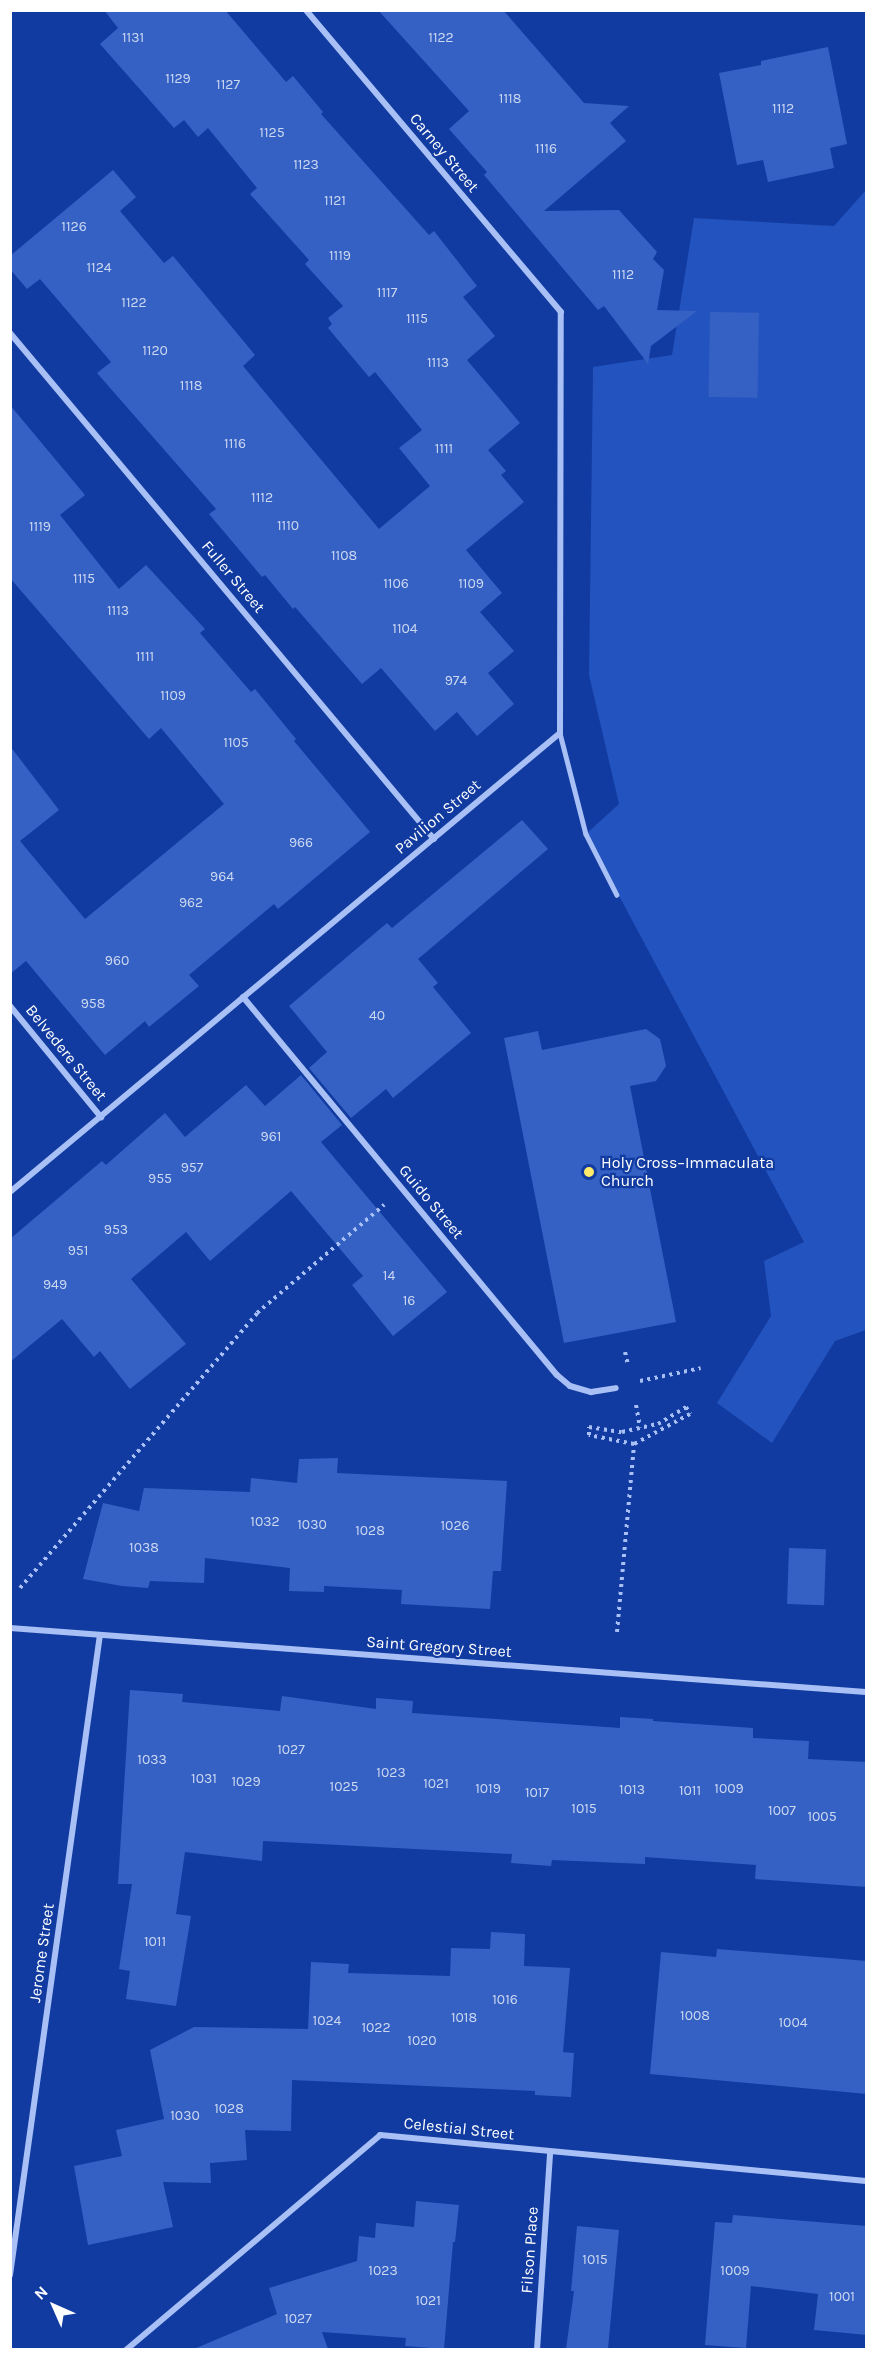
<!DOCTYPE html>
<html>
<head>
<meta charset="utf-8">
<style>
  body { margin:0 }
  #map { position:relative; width:877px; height:2360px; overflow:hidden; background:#113ba0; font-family:Karla,sans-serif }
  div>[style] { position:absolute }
  .green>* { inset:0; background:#2353be }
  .building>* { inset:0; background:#3561c5; transform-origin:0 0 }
  .path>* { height:4px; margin-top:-2px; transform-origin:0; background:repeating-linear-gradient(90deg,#a8c0f5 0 3px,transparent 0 7.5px) }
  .service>* { height:4.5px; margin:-2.25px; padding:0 2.25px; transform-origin:2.25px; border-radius:2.25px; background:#a8c0f5 }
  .minor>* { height:6px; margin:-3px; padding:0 3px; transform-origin:3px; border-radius:3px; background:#a8c0f5 }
  .dots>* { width:16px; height:16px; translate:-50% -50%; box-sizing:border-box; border:3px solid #113ba0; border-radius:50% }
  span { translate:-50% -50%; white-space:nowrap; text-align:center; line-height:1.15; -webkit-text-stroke:4.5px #113ba0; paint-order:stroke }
  .number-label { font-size:14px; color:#ccd8f0 }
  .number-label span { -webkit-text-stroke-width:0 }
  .street-label { font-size:16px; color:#fff }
  .poi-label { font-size:16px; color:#fff }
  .left { translate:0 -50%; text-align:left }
  .frame { position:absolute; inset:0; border:12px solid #fff; pointer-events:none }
  .north { position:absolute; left:24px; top:2276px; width:60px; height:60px; -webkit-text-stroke:4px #113ba0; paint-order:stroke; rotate:315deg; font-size:16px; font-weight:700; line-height:24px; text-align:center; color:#fff }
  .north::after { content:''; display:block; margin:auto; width:21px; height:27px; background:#fff; clip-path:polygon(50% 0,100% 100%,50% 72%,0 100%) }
</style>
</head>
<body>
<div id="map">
  <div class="green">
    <i style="clip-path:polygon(866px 190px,866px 1330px,835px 1341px,772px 1443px,717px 1403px,771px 1316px,764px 1261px,804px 1242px,586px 834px,619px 804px,589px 675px,593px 367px,672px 355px,694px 218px,834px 226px)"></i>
  </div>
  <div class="building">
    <i style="clip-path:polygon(104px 10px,225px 10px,286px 82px,293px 76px,323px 112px,321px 114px,429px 235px,434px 231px,477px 286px,463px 297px,495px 336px,467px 360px,520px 423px,488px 450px,506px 471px,501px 475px,524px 502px,466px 550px,502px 593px,480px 612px,514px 651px,488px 673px,514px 704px,477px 736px,457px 712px,435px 731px,381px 668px,362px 684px,295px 607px,293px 609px,265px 575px,262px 577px,209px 514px,216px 509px,97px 373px,111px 362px,40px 279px,27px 289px,10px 269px,10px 256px,113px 170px,136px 197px,120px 211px,164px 263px,173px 256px,255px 355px,243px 366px,379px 529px,430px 486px,399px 448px,422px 430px,375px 372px,369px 377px,328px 328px,332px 324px,328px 318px,343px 306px,305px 264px,309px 260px,250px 194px,257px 188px,208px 128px,198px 137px,184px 120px,174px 128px,100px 44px,118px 28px)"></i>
    <i style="clip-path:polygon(378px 10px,503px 10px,584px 103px,629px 106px,610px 123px,626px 141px,544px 211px,619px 210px,657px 252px,653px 259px,664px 270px,657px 310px,697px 311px,651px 346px,648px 364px,604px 306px,598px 310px,484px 175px,487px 172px,449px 129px,469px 111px)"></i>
    <i style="clip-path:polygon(828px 47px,847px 144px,830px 148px,834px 168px,768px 182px,763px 160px,737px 165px,719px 73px,761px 65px,761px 61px)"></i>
    <i style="left:710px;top:312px;width:49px;height:85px;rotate:1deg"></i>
    <i style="clip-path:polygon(10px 405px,85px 495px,60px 515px,119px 589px,146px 565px,205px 629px,200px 633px,251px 692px,255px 689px,296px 739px,294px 741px,370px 832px,278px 909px,274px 904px,189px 975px,199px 986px,149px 1027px,145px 1021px,105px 1055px,26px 961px,10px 974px,10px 746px,59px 810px,20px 841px,85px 919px,224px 804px,161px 728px,149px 739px,10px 578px)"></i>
    <i style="clip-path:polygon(522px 820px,548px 849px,418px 959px,438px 983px,433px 987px,471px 1033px,393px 1098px,386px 1089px,351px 1118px,309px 1068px,327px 1052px,289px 1006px,387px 923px,392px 928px)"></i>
    <i style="clip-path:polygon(646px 1029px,660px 1039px,666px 1066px,656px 1081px,630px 1086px,676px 1322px,564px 1343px,504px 1038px,538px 1031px,542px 1050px)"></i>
    <i style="clip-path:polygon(301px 1075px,342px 1125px,321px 1142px,447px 1292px,393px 1336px,352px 1285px,363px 1276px,291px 1191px,210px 1261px,186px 1232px,131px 1279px,186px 1344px,130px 1389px,100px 1351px,94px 1357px,62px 1319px,10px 1362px,10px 1239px,102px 1161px,106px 1165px,165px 1113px,185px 1137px,246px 1085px,265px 1106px)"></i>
    <i style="clip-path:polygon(338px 1458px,337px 1473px,507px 1481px,501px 1571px,493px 1571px,490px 1609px,401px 1604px,402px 1590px,324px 1586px,324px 1592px,289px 1591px,290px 1568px,205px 1558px,204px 1583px,150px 1581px,148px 1588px,122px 1586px,83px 1579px,103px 1503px,139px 1511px,144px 1488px,250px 1492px,251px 1478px,297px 1483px,299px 1459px)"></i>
    <i style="left:789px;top:1548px;width:37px;height:56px;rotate:2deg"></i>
    <i style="clip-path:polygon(130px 1690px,183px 1694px,182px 1702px,280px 1711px,282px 1696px,376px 1709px,376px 1698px,413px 1701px,412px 1713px,620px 1728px,620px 1717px,653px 1719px,653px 1721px,753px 1728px,753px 1738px,809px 1741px,808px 1759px,867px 1762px,867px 1887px,755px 1879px,756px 1865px,645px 1857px,645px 1864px,552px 1860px,551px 1866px,511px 1863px,512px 1854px,263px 1841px,262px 1861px,185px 1852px,176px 1914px,191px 1916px,176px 2006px,126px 1999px,130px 1971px,119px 1969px,132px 1884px,118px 1884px)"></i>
    <i style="clip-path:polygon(491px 1932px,525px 1934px,524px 1966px,570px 1968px,563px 2052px,574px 2053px,571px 2097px,535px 2095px,535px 2091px,292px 2080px,291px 2131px,245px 2130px,247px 2160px,210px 2163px,211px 2183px,163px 2182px,173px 2227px,88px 2245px,74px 2166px,122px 2156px,116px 2130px,164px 2119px,150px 2050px,194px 2027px,308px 2029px,311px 1962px,349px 1964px,348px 1973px,450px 1976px,451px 1948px,490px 1949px)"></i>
    <i style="clip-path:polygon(717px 1949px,867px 1961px,867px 2094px,650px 2074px,661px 1952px,716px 1957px)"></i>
    <i style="clip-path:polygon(416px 2201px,459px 2205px,455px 2242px,453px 2242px,444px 2349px,405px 2346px,406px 2338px,322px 2332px,328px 2349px,194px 2349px,277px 2314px,269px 2288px,357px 2261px,359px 2236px,375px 2238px,376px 2223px,414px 2227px)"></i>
    <i style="clip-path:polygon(733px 2215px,867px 2226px,867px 2335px,814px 2330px,818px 2294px,751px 2286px,746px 2348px,705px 2345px,715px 2222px,732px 2223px)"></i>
    <i style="clip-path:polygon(577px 2226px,619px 2230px,608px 2349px,566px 2349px,574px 2291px,571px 2291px)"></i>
  </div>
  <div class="path">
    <i style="left:625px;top:1352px;width:13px;rotate:77deg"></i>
    <i style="left:640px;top:1381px;width:62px;rotate:-12deg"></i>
    <i style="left:636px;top:1405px;width:23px;rotate:80deg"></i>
    <i style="left:686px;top:1407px;width:8px;rotate:60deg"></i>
    <i style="left:690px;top:1414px;width:64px;rotate:151.8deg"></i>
    <i style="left:634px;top:1444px;width:46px;rotate:-168.7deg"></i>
    <i style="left:589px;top:1435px;width:8px;rotate:-90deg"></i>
    <i style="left:589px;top:1427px;width:33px;rotate:9deg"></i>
    <i style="left:622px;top:1432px;width:37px;rotate:-13deg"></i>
    <i style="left:658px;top:1424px;width:33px;rotate:-31deg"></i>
    <i style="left:20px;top:1588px;width:363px;rotate:-49.2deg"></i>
    <i style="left:257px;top:1313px;width:167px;rotate:-40.4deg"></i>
    <i style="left:617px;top:1632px;width:189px;rotate:-84.8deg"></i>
  </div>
  <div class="service">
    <i style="left:560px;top:733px;width:104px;rotate:75.6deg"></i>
    <i style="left:586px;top:834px;width:68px;rotate:63.1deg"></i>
  </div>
  <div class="minor">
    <i style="left:10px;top:333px;width:660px;rotate:50.04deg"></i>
    <i style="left:243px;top:997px;width:491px;rotate:50.3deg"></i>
    <i style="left:557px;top:1375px;width:17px;rotate:40deg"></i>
    <i style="left:570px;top:1386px;width:22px;rotate:16deg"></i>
    <i style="left:591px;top:1392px;width:25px;rotate:-9deg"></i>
    <i style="left:10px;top:1006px;width:144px;rotate:50.7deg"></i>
    <i style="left:10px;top:1192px;width:716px;rotate:-39.85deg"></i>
    <i style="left:560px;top:733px;width:421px;rotate:-89.9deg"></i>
    <i style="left:561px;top:312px;width:395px;rotate:-130.2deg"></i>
    <i style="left:10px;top:1628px;width:858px;rotate:4.28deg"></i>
    <i style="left:10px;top:2275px;width:646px;rotate:-82deg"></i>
    <i style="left:126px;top:2350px;width:333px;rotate:-40.2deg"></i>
    <i style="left:380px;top:2135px;width:488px;rotate:5.4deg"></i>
    <i style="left:537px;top:2350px;width:198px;rotate:-86.2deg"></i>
  </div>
  <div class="dots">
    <i style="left:589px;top:1172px;background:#ffea6c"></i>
  </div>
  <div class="number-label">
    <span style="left:133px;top:38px">1131</span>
    <span style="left:441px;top:38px">1122</span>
    <span style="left:178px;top:79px">1129</span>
    <span style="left:228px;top:85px">1127</span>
    <span style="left:510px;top:99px">1118</span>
    <span style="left:783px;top:109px">1112</span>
    <span style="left:272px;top:133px">1125</span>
    <span style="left:546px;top:149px">1116</span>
    <span style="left:306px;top:165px">1123</span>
    <span style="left:335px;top:201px">1121</span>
    <span style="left:74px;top:227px">1126</span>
    <span style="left:340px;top:256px">1119</span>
    <span style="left:99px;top:268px">1124</span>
    <span style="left:623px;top:275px">1112</span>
    <span style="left:387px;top:293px">1117</span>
    <span style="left:134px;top:303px">1122</span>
    <span style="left:417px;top:319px">1115</span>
    <span style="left:155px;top:351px">1120</span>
    <span style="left:438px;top:363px">1113</span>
    <span style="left:191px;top:386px">1118</span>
    <span style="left:235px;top:444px">1116</span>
    <span style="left:444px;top:449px">1111</span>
    <span style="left:262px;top:498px">1112</span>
    <span style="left:288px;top:526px">1110</span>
    <span style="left:40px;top:527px">1119</span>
    <span style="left:344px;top:556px">1108</span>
    <span style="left:84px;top:579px">1115</span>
    <span style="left:396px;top:584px">1106</span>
    <span style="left:471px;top:584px">1109</span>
    <span style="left:118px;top:611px">1113</span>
    <span style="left:405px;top:629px">1104</span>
    <span style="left:145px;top:657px">1111</span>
    <span style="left:456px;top:681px">974</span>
    <span style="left:173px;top:696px">1109</span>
    <span style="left:236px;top:743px">1105</span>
    <span style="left:301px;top:843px">966</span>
    <span style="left:222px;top:877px">964</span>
    <span style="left:191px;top:903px">962</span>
    <span style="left:117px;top:961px">960</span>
    <span style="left:93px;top:1004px">958</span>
    <span style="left:377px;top:1016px">40</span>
    <span style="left:271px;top:1137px">961</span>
    <span style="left:192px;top:1168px">957</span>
    <span style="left:160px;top:1179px">955</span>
    <span style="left:116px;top:1230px">953</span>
    <span style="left:78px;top:1251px">951</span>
    <span style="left:389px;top:1276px">14</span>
    <span style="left:55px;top:1285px">949</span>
    <span style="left:409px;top:1301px">16</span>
    <span style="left:265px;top:1522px">1032</span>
    <span style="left:312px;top:1525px">1030</span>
    <span style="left:455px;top:1526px">1026</span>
    <span style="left:370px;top:1531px">1028</span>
    <span style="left:144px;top:1548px">1038</span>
    <span style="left:291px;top:1750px">1027</span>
    <span style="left:152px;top:1760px">1033</span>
    <span style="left:391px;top:1773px">1023</span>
    <span style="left:204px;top:1779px">1031</span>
    <span style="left:246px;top:1782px">1029</span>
    <span style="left:436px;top:1784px">1021</span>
    <span style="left:344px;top:1787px">1025</span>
    <span style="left:488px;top:1789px">1019</span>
    <span style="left:729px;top:1789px">1009</span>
    <span style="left:632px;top:1790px">1013</span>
    <span style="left:690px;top:1791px">1011</span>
    <span style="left:537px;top:1793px">1017</span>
    <span style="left:584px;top:1809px">1015</span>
    <span style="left:782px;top:1811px">1007</span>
    <span style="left:822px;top:1817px">1005</span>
    <span style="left:155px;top:1942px">1011</span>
    <span style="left:505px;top:2000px">1016</span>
    <span style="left:695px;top:2016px">1008</span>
    <span style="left:464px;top:2018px">1018</span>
    <span style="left:327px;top:2021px">1024</span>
    <span style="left:793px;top:2023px">1004</span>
    <span style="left:376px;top:2028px">1022</span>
    <span style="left:422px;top:2041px">1020</span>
    <span style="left:229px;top:2109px">1028</span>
    <span style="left:185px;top:2116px">1030</span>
    <span style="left:595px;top:2260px">1015</span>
    <span style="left:383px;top:2271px">1023</span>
    <span style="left:735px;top:2271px">1009</span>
    <span style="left:842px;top:2297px">1001</span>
    <span style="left:428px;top:2301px">1021</span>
    <span style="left:298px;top:2319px">1027</span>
  </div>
  <div class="street-label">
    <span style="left:444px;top:153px;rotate:50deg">Carney Street</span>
    <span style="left:233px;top:577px;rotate:50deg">Fuller Street</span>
    <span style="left:438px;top:817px;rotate:-40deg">Pavilion Street</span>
    <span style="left:66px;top:1053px;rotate:51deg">Belvedere Street</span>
    <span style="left:431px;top:1202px;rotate:50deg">Guido Street</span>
    <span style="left:439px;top:1647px;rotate:4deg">Saint Gregory Street</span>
    <span style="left:42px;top:1953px;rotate:-82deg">Jerome Street</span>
    <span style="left:459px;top:2129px;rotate:6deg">Celestial Street</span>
    <span style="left:530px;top:2250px;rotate:-86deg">Filson Place</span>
  </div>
  <div class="poi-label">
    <span class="left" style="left:601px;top:1172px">Holy Cross–Immaculata<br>Church</span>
  </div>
  <div class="frame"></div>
  <div class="north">N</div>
</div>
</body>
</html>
